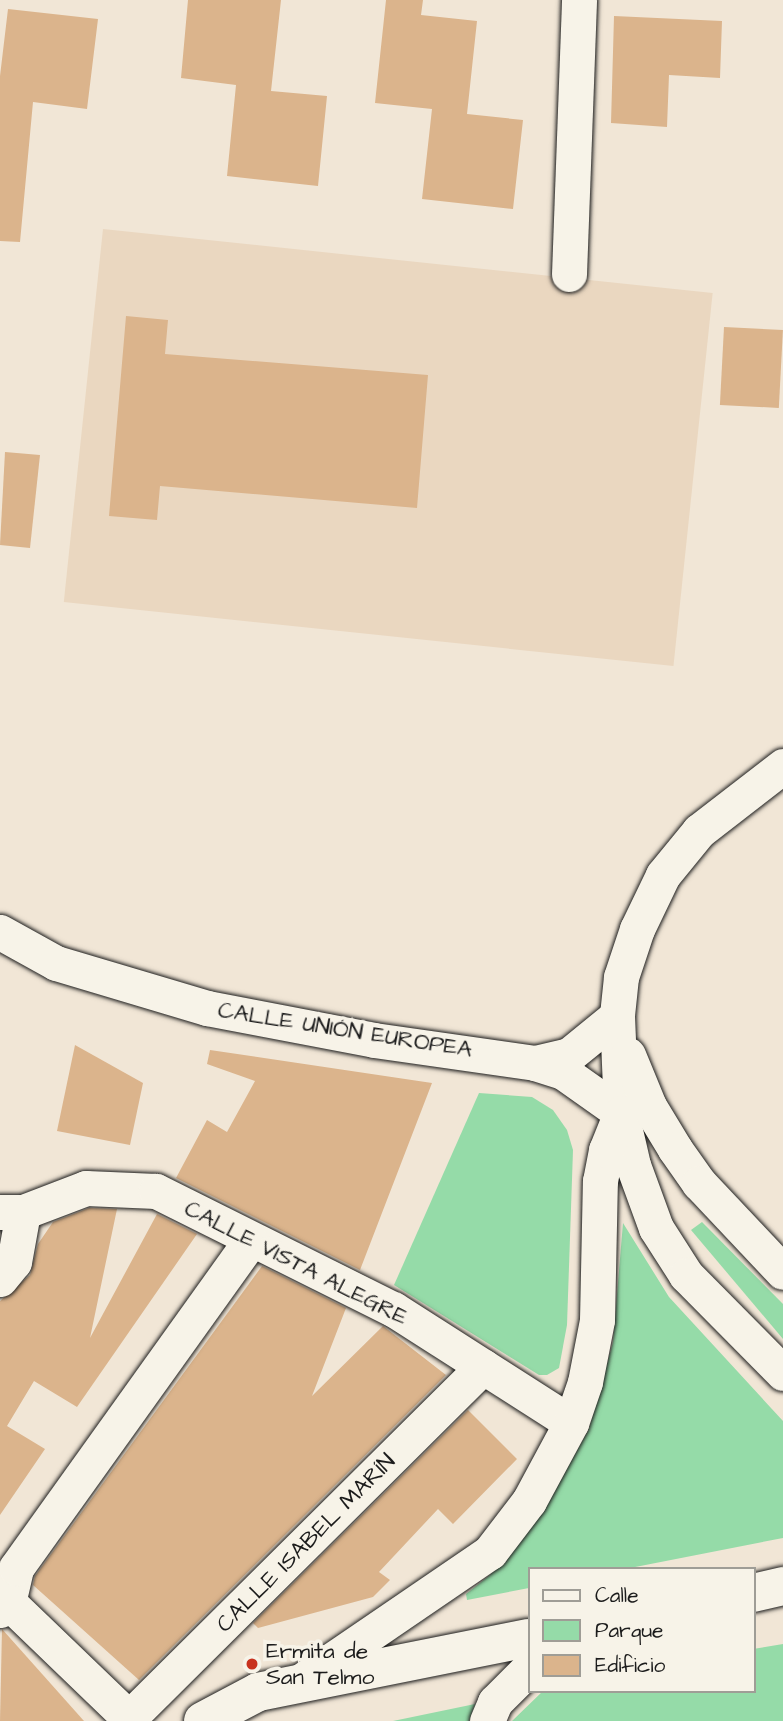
<!DOCTYPE html>
<html>
<head>
<meta charset="utf-8">
<style>
  body { margin:0 }
  #map { position:relative; width:783px; height:1721px; overflow:hidden; background:#f1e6d6; font-family:"Architects Daughter",sans-serif }
  div>[style] { position:absolute }
  .built>* { inset:0; background:#ead7c0; transform-origin:0 0 }
  .green>* { inset:0; background:#95dba8 }
  .building>* { inset:0; background:#dbb48c; transform-origin:0 0 }
  .roads { filter:drop-shadow(0 0 2px #1c1c1c) drop-shadow(0 0 2px #1c1c1c) }
  .minor>* { height:35px; margin:-17.5px; padding:0 17.5px; transform-origin:17.5px; border-radius:17.5px; background:#f7f3e8 }
  .major>* { height:38px; margin:-19px; padding:0 19px; transform-origin:19px; border-radius:19px; background:#f7f3e8 }
  .dots>* { width:19px; height:19px; translate:-50% -50%; box-sizing:border-box; border:4px solid #f7f3e8; border-radius:50% }
  span { translate:-50% -50%; white-space:nowrap; text-align:center; line-height:1.15; -webkit-text-stroke:7px #f7f3e8; paint-order:stroke }
  .street-label { font-size:23px; color:#1c1c1c }
  .poi-label { font-size:23px; color:#1c1c1c }
  .left { translate:0 -50%; text-align:left }
  .legend { position:absolute; left:528px; top:1567px; width:228px; height:126px; box-sizing:border-box; background:#f7f3e8; border:2px solid #9f9d96; margin:0; padding:9px 12px; list-style:none; font-size:21px; color:#1c1c1c }
  .legend li { display:flex; align-items:center; gap:14px; height:35px }
  .legend b { width:35px; border:2px solid #9f9d96 }
</style>
</head>
<body>
<div id="map">
  <div class="built">
    <i style="left:103px;top:229px;width:613px;height:375px;rotate:6deg"></i>
  </div>
  <div class="green">
    <i style="clip-path:polygon(479px 1093px,532px 1097px,553px 1110px,567px 1130px,573px 1150px,567px 1325px,559px 1368px,547px 1375px,539px 1375px,394px 1285px)"></i>
    <i style="clip-path:polygon(702px 1222px,783px 1304px,783px 1339px,691px 1230px)"></i>
    <i style="clip-path:polygon(623px 1223px,669px 1297px,783px 1421px,783px 1538px,625px 1569px,529px 1569px,529px 1588px,467px 1600px,466px 1594px,490px 1575px,541px 1515px,589px 1429px,613px 1342px)"></i>
    <i style="clip-path:polygon(783px 1644px,783px 1721px,512px 1721px,543px 1691px,753px 1691px,753px 1649px)"></i>
    <i style="clip-path:polygon(475px 1704px,469px 1721px,393px 1721px)"></i>
  </div>
  <div class="building">
    <i style="clip-path:polygon(188px 0,281px 0,271px 91px,327px 96px,318px 186px,227px 176px,236px 85px,181px 78px)"></i>
    <i style="clip-path:polygon(386px 0,423px 0,421px 15px,477px 21px,467px 114px,523px 120px,513px 209px,422px 199px,432px 109px,375px 103px)"></i>
    <i style="clip-path:polygon(8px 9px,98px 19px,87px 109px,33px 102px,20px 242px,0 241px,0 76px)"></i>
    <i style="clip-path:polygon(614px 16px,722px 21px,720px 78px,669px 75px,667px 127px,611px 123px)"></i>
    <i style="clip-path:polygon(126px 316px,168px 320px,165px 354px,428px 375px,417px 508px,160px 486px,157px 520px,109px 516px)"></i>
    <i style="left:724px;top:327px;width:59px;height:78px;rotate:3deg"></i>
    <i style="clip-path:polygon(5px 452px,40px 455px,30px 548px,0 545px)"></i>
    <i style="clip-path:polygon(75px 1045px,143px 1083px,130px 1145px,57px 1131px)"></i>
    <i style="clip-path:polygon(210px 1050px,432px 1083px,360px 1270px,176px 1178px,207px 1120px,227px 1132px,255px 1081px,207px 1064px)"></i>
    <i style="clip-path:polygon(89px 1208px,117px 1209px,90px 1338px,157px 1214px,197px 1234px,77px 1407px,34px 1381px,7px 1426px,45px 1449px,0 1515px,0 1301px,30px 1275px,38px 1244px,53px 1222px)"></i>
    <i style="clip-path:polygon(262px 1266px,346px 1308px,312px 1396px,383px 1326px,446px 1375px,139px 1680px,33px 1585px,35px 1576px)"></i>
    <i style="clip-path:polygon(468px 1410px,517px 1459px,453px 1524px,438px 1509px,379px 1572px,390px 1580px,373px 1597px,258px 1628px,253px 1623px)"></i>
    <i style="clip-path:polygon(2px 1629px,84px 1721px,0 1721px)"></i>
  </div>
  <div class="roads">
    <div class="minor">
      <i style="left:569px;top:274px;width:274px;rotate:-87.9deg"></i>
      <i style="left:783px;top:766px;width:106px;rotate:142.3deg"></i>
      <i style="left:699px;top:831px;width:57px;rotate:129.3deg"></i>
      <i style="left:663px;top:875px;width:60px;rotate:115.7deg"></i>
      <i style="left:637px;top:929px;width:51px;rotate:108.4deg"></i>
      <i style="left:621px;top:977px;width:39px;rotate:96deg"></i>
      <i style="left:617px;top:1016px;width:97px;rotate:87.6deg"></i>
      <i style="left:621px;top:1113px;width:53px;rotate:77deg"></i>
      <i style="left:633px;top:1165px;width:67px;rotate:69.9deg"></i>
      <i style="left:656px;top:1228px;width:56px;rotate:57.4deg"></i>
      <i style="left:686px;top:1275px;width:138px;rotate:45.3deg"></i>
      <i style="left:0;top:932px;width:64px;rotate:29deg"></i>
      <i style="left:56px;top:963px;width:158px;rotate:16.6deg"></i>
      <i style="left:207px;top:1008px;width:170px;rotate:10.8deg"></i>
      <i style="left:374px;top:1040px;width:163px;rotate:8.1deg"></i>
      <i style="left:535px;top:1063px;width:29px;rotate:18deg"></i>
      <i style="left:563px;top:1072px;width:71px;rotate:35.3deg"></i>
      <i style="left:628px;top:1055px;width:55px;rotate:67.6deg"></i>
      <i style="left:649px;top:1106px;width:50px;rotate:58.8deg"></i>
      <i style="left:675px;top:1149px;width:42px;rotate:54.8deg"></i>
      <i style="left:699px;top:1183px;width:122px;rotate:46.7deg"></i>
      <i style="left:535px;top:1063px;width:35px;rotate:-13deg"></i>
      <i style="left:569px;top:1055px;width:62px;rotate:-39.1deg"></i>
      <i style="left:0;top:1212px;width:23px"></i>
      <i style="left:23px;top:1212px;width:67px;rotate:-20.9deg"></i>
      <i style="left:86px;top:1188px;width:70px;rotate:2.5deg"></i>
      <i style="left:156px;top:1191px;width:265px;rotate:26.5deg"></i>
      <i style="left:393px;top:1309px;width:211px;rotate:32.6deg"></i>
      <i style="left:0;top:1279px;width:22px;rotate:-51deg"></i>
      <i style="left:14px;top:1262px;width:51px;rotate:-79.8deg"></i>
      <i style="left:0;top:1594px;width:183px;rotate:43.9deg"></i>
      <i style="left:0;top:1610px;width:14px;rotate:-51deg"></i>
      <i style="left:9px;top:1599px;width:32px;rotate:-77deg"></i>
      <i style="left:16px;top:1568px;width:403px;rotate:-54.4deg"></i>
      <i style="left:298px;top:1683px;width:232px;rotate:-34.3deg"></i>
      <i style="left:490px;top:1552px;width:64px;rotate:-52.6deg"></i>
      <i style="left:529px;top:1501px;width:89px;rotate:-61.7deg"></i>
      <i style="left:571px;top:1423px;width:43px;rotate:-71.1deg"></i>
      <i style="left:585px;top:1382px;width:63px;rotate:-79deg"></i>
      <i style="left:597px;top:1320px;width:139px;rotate:-88.8deg"></i>
      <i style="left:600px;top:1181px;width:32px;rotate:-79deg"></i>
      <i style="left:606px;top:1150px;width:40px;rotate:-68deg"></i>
      <i style="left:129px;top:1718px;width:499px;rotate:-44.8deg"></i>
      <i style="left:487px;top:1721px;width:21px;rotate:-67deg"></i>
      <i style="left:495px;top:1702px;width:48px;rotate:-45deg"></i>
    </div>
    <div class="major">
      <i style="left:753px;top:1593px;width:31px;rotate:-13deg"></i>
      <i style="left:203px;top:1721px;width:62px;rotate:-27.8deg"></i>
      <i style="left:258px;top:1692px;width:276px;rotate:-11.3deg"></i>
    </div>
  </div>
  <div class="dots">
    <i style="left:252px;top:1664px;background:#c8321e"></i>
  </div>
  <div class="street-label">
    <span style="left:345px;top:1030px;rotate:9deg">CALLE UNIÓN EUROPEA</span>
    <span style="left:296px;top:1263px;rotate:27deg">CALLE VISTA ALEGRE</span>
    <span style="left:306px;top:1543px;rotate:-45deg">CALLE ISABEL MARÍN</span>
  </div>
  <div class="poi-label">
    <span class="left" style="left:266px;top:1664px">Ermita de<br>San Telmo</span>
  </div>
  <ul class="legend">
  <li><b style="height:9px;background:#f7f3e8"></b>Calle</li>
  <li><b style="height:19px;background:#95dba8"></b>Parque</li>
  <li><b style="height:19px;background:#dbb48c"></b>Edificio</li>
  </ul>
</div>
</body>
</html>
